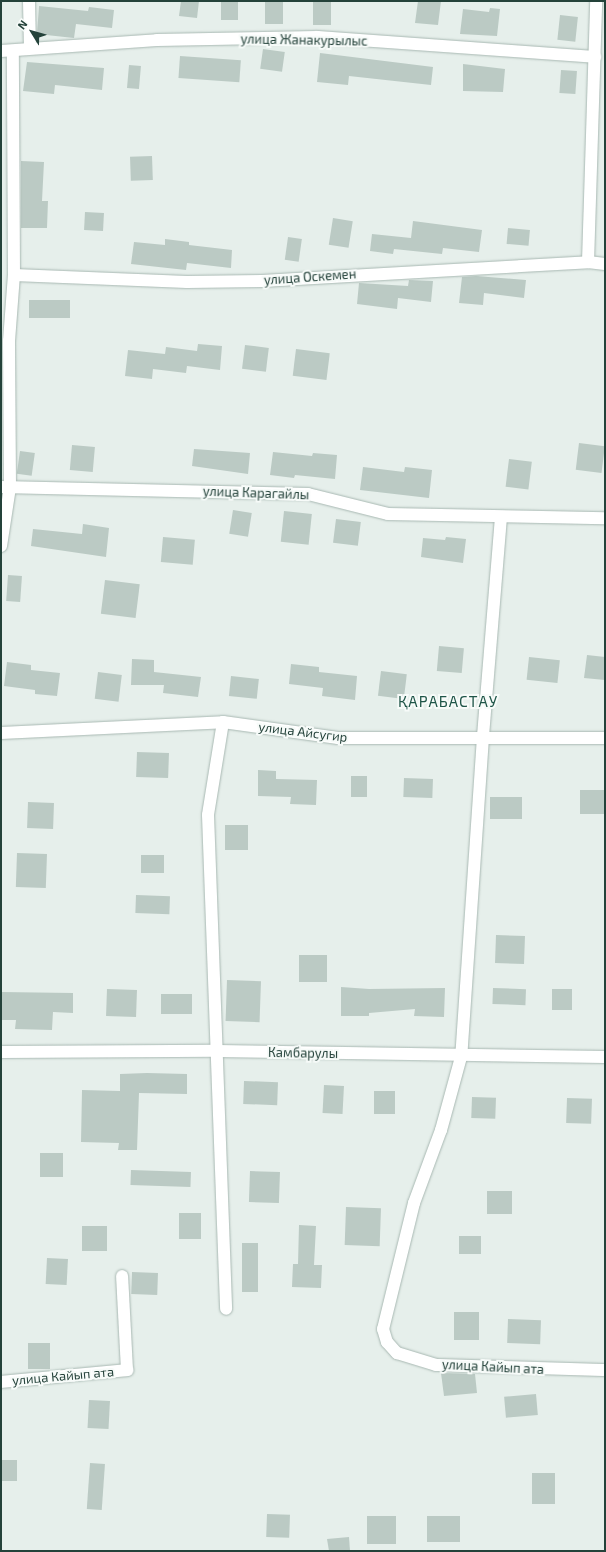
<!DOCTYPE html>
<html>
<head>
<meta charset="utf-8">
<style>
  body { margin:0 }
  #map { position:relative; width:606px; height:1552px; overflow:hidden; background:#e6efeb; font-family:"Exo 2",sans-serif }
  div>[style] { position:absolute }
  .building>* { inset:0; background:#bbcac4; transform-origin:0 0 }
  .roads { filter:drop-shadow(0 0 1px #a8b8b2) drop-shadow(0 0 1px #a8b8b2) }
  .minor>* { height:12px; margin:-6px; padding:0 6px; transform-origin:6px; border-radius:6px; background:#fff }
  .tertiary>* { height:12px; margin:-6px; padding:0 6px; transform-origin:6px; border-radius:6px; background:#fff }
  span { translate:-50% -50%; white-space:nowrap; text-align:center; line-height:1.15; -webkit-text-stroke:4px #f7fbf9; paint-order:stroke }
  .street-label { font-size:13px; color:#24423a }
  .quarter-label { font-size:15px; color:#1f5548; letter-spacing:1px }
  .frame { position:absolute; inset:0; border:2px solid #24423a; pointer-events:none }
  .north { position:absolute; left:12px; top:12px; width:40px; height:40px; -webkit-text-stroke:3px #f7fbf9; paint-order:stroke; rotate:307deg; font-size:11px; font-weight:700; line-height:16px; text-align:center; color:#24423a }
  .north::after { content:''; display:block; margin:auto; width:14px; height:18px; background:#24423a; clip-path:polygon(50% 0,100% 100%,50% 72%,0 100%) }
</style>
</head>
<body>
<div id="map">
  <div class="building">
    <i style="clip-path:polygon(181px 1px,199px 1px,197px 18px,179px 16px)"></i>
    <i style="left:221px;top:1px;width:17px;height:19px"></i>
    <i style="left:265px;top:1px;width:18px;height:23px"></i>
    <i style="left:313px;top:1px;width:18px;height:24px"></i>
    <i style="clip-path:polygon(418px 1px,441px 1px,438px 25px,415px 23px)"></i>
    <i style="clip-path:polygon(39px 6px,88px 11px,89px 7px,114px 10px,112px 28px,76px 24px,74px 38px,37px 34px)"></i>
    <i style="clip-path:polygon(490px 8px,500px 9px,497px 36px,460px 34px,463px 9px,489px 12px)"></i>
    <i style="left:560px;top:15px;width:18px;height:25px;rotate:6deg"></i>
    <i style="left:263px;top:49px;width:22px;height:20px;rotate:8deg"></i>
    <i style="clip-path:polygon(320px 53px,433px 67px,431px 85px,349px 76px,348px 85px,317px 82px)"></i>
    <i style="left:180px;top:56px;width:61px;height:22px;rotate:4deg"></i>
    <i style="clip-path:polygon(27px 62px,104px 68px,102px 90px,55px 85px,54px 94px,23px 91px)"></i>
    <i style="clip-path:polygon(463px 64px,505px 69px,503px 92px,463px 91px)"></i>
    <i style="left:129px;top:65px;width:12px;height:23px;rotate:5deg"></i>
    <i style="left:561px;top:70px;width:16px;height:23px;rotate:4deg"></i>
    <i style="left:152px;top:156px;width:24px;height:22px;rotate:88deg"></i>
    <i style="clip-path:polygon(21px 161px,44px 162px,42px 201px,48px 201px,47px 228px,21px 228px)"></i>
    <i style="left:85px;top:212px;width:19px;height:18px;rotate:3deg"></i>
    <i style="left:333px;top:218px;width:20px;height:27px;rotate:9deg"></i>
    <i style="clip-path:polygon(413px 221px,482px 230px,479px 252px,443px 248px,442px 254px,394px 249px,393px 254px,370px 251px,372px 234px,411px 238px)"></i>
    <i style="left:508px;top:228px;width:22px;height:16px;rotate:5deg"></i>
    <i style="left:288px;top:237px;width:14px;height:23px;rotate:8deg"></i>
    <i style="clip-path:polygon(165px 239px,189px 242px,189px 245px,232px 250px,231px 268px,187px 263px,186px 270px,131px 264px,134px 242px,165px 245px)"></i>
    <i style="clip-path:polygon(476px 276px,526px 280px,524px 298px,484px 293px,483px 305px,459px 303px,462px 277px)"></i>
    <i style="clip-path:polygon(409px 280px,433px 281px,431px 302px,398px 298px,397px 309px,357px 304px,359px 283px,408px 286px)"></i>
    <i style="left:70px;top:300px;width:18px;height:41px;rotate:90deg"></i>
    <i style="clip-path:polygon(198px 344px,222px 346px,220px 370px,187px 366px,186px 373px,153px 369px,152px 379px,125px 376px,128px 350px,165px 354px,166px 347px,197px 351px)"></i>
    <i style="left:245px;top:345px;width:24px;height:24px;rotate:7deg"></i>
    <i style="left:296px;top:349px;width:34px;height:27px;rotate:7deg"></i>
    <i style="left:579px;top:443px;width:26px;height:27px;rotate:7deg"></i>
    <i style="left:72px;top:445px;width:23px;height:25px;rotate:5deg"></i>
    <i style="clip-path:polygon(194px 449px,250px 453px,248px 474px,192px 466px)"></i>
    <i style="left:20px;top:451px;width:15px;height:23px;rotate:8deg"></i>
    <i style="clip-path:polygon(273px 452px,312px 456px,313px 453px,337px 455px,335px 479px,295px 475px,294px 478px,270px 475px)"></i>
    <i style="left:509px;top:459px;width:23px;height:28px;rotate:7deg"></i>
    <i style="clip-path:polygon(363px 467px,404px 472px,405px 467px,432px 470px,429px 498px,360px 490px)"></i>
    <i style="left:233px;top:510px;width:19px;height:24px;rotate:9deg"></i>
    <i style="left:284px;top:511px;width:28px;height:31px;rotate:6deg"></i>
    <i style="left:336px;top:519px;width:25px;height:24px;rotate:7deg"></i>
    <i style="clip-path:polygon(83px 524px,109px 528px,106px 557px,31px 546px,33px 529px,82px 534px)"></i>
    <i style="left:163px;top:537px;width:32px;height:25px;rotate:5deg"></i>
    <i style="clip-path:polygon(446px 537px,466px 539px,463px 563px,421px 557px,423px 538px,445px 540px)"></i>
    <i style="left:8px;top:575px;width:14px;height:26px;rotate:4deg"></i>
    <i style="left:105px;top:580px;width:35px;height:34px;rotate:7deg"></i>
    <i style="left:439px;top:646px;width:25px;height:25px;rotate:5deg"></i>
    <i style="clip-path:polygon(587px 655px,605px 657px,605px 680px,584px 678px)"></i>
    <i style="left:529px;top:657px;width:31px;height:23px;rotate:6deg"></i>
    <i style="clip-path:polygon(132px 659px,154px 660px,154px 672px,201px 677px,198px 697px,163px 693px,164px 685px,131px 685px)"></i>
    <i style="clip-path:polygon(7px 662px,31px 665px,31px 670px,60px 673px,57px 696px,35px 694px,35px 690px,4px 686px)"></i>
    <i style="clip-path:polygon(291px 664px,319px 667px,319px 672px,357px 676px,355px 700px,322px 696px,323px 688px,289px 684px)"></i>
    <i style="left:381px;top:671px;width:26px;height:25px;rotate:7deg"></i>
    <i style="left:98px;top:672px;width:24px;height:27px;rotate:7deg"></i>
    <i style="left:231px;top:676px;width:28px;height:20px;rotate:6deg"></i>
    <i style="left:137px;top:752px;width:32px;height:25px;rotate:2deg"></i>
    <i style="clip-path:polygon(258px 770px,276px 771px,276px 779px,317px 780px,316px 805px,290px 804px,291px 797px,258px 796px)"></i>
    <i style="left:351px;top:776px;width:16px;height:21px"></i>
    <i style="left:404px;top:778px;width:29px;height:19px;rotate:2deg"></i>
    <i style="left:580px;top:790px;width:25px;height:24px"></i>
    <i style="left:490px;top:797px;width:32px;height:22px"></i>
    <i style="left:28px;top:802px;width:26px;height:26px;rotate:2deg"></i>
    <i style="left:225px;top:825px;width:23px;height:25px"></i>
    <i style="left:17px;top:853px;width:30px;height:34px;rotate:2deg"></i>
    <i style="left:141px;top:855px;width:23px;height:18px"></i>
    <i style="left:136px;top:895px;width:34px;height:18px;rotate:2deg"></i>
    <i style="left:496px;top:935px;width:29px;height:28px;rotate:2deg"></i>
    <i style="left:299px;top:955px;width:28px;height:27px"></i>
    <i style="left:227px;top:980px;width:34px;height:41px;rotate:2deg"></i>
    <i style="clip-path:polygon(341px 987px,369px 989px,445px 988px,444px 1017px,414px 1016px,415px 1009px,369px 1013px,369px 1016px,341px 1016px)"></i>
    <i style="left:493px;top:988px;width:33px;height:16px;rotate:2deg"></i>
    <i style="left:107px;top:989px;width:30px;height:27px;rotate:2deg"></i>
    <i style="left:552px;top:989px;width:20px;height:21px"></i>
    <i style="clip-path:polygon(1px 992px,73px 993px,73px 1013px,53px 1012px,52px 1030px,15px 1029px,16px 1020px,1px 1020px)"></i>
    <i style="left:161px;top:994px;width:31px;height:20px"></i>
    <i style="clip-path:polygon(147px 1073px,187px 1074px,187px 1094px,139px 1093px,137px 1150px,118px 1150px,119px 1143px,81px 1142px,82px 1090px,120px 1091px,120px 1074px)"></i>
    <i style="left:244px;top:1081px;width:34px;height:23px;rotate:2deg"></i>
    <i style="left:324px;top:1085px;width:20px;height:28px;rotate:3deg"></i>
    <i style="left:374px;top:1091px;width:21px;height:23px"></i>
    <i style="left:472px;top:1097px;width:24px;height:21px;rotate:2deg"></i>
    <i style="left:567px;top:1098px;width:25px;height:25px;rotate:2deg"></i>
    <i style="left:40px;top:1153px;width:23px;height:24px"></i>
    <i style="left:131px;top:1170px;width:60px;height:15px;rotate:2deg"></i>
    <i style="left:250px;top:1171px;width:30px;height:31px;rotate:2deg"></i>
    <i style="left:487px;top:1191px;width:25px;height:23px"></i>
    <i style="left:346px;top:1207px;width:35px;height:38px;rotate:2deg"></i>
    <i style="left:179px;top:1213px;width:22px;height:26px"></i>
    <i style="clip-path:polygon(299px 1225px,316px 1226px,314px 1265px,322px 1265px,321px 1288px,292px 1287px,293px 1264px,298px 1264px)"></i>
    <i style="left:82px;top:1226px;width:25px;height:25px"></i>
    <i style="left:459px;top:1236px;width:22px;height:18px"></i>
    <i style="left:242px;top:1243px;width:16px;height:49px"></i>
    <i style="left:47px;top:1258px;width:21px;height:26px;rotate:3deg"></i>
    <i style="left:132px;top:1272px;width:26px;height:22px;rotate:2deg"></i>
    <i style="left:454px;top:1312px;width:25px;height:28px"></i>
    <i style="left:508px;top:1319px;width:33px;height:24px;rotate:2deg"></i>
    <i style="left:28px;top:1343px;width:22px;height:26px"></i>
    <i style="clip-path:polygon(441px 1373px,475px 1374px,477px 1393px,444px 1396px)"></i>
    <i style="left:536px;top:1394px;width:21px;height:32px;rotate:85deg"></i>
    <i style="left:89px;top:1400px;width:21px;height:28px;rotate:3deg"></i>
    <i style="left:1px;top:1460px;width:16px;height:21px"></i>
    <i style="left:90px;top:1463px;width:15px;height:46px;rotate:4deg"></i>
    <i style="left:555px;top:1473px;width:31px;height:23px;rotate:90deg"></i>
    <i style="left:267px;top:1514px;width:23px;height:23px;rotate:2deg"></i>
    <i style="left:367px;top:1516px;width:29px;height:28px"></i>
    <i style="left:427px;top:1516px;width:33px;height:26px"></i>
    <i style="clip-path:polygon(349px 1537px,350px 1551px,329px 1551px,327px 1539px)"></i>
  </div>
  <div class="roads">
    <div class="minor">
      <i style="left:29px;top:1px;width:47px;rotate:88.8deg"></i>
      <i style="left:1px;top:51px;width:156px;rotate:-4deg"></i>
      <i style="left:157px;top:40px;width:160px;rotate:-1.1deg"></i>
      <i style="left:317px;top:37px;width:279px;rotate:4.1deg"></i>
      <i style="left:588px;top:262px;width:261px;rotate:-88.2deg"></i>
      <i style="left:14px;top:275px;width:173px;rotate:2.3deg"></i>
      <i style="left:187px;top:282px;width:75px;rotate:-0.8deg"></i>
      <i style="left:262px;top:281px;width:327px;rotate:-3.3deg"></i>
      <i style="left:588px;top:262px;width:17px;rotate:7deg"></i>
      <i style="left:1px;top:487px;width:307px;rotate:1.3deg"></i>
      <i style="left:308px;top:494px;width:82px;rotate:14deg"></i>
      <i style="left:388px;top:514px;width:217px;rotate:1.1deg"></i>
      <i style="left:501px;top:517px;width:221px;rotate:94.7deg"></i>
      <i style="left:483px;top:737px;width:321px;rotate:93.9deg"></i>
      <i style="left:461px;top:1057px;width:76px;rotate:105.3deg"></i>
      <i style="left:441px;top:1130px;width:78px;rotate:110.3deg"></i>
      <i style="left:414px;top:1203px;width:130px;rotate:103.8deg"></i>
      <i style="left:383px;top:1329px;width:14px;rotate:73deg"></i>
      <i style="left:387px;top:1342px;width:15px;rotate:48deg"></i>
      <i style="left:397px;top:1353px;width:41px;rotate:17.1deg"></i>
      <i style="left:436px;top:1365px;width:169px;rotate:1.7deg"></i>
      <i style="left:1px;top:546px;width:60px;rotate:-81.3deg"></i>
      <i style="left:10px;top:487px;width:146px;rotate:-90.4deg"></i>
      <i style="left:9px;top:341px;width:66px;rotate:-85.7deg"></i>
      <i style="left:14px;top:275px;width:224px;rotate:-90.3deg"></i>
      <i style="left:223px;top:722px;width:94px;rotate:99.2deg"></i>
      <i style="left:208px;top:815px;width:494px;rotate:87.9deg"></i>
      <i style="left:1px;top:733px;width:222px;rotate:-2.8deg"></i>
      <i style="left:223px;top:722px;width:116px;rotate:7.9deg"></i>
      <i style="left:338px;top:738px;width:267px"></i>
      <i style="left:1px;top:1382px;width:127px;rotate:-5.4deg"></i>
      <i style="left:127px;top:1370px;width:94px;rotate:-93deg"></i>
    </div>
    <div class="tertiary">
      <i style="left:1px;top:1052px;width:216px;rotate:-0.3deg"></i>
      <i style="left:217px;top:1051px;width:388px;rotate:0.9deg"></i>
    </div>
  </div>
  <div class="street-label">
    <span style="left:304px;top:40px;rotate:1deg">улица Жанакурылыс</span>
    <span style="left:310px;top:277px;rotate:-4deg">улица Оскемен</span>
    <span style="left:256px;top:493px;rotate:2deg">улица Карагайлы</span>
    <span style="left:303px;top:732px;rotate:7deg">улица Айсугир</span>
    <span style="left:303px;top:1053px;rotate:1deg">Камбарулы</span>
    <span style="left:493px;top:1367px;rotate:3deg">улица Кайып ата</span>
    <span style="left:63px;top:1376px;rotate:-5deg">улица Кайып ата</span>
  </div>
  <div class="quarter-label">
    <span style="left:448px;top:702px">ҚАРАБАСТАУ</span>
  </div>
  <div class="frame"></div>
  <div class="north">N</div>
</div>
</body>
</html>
